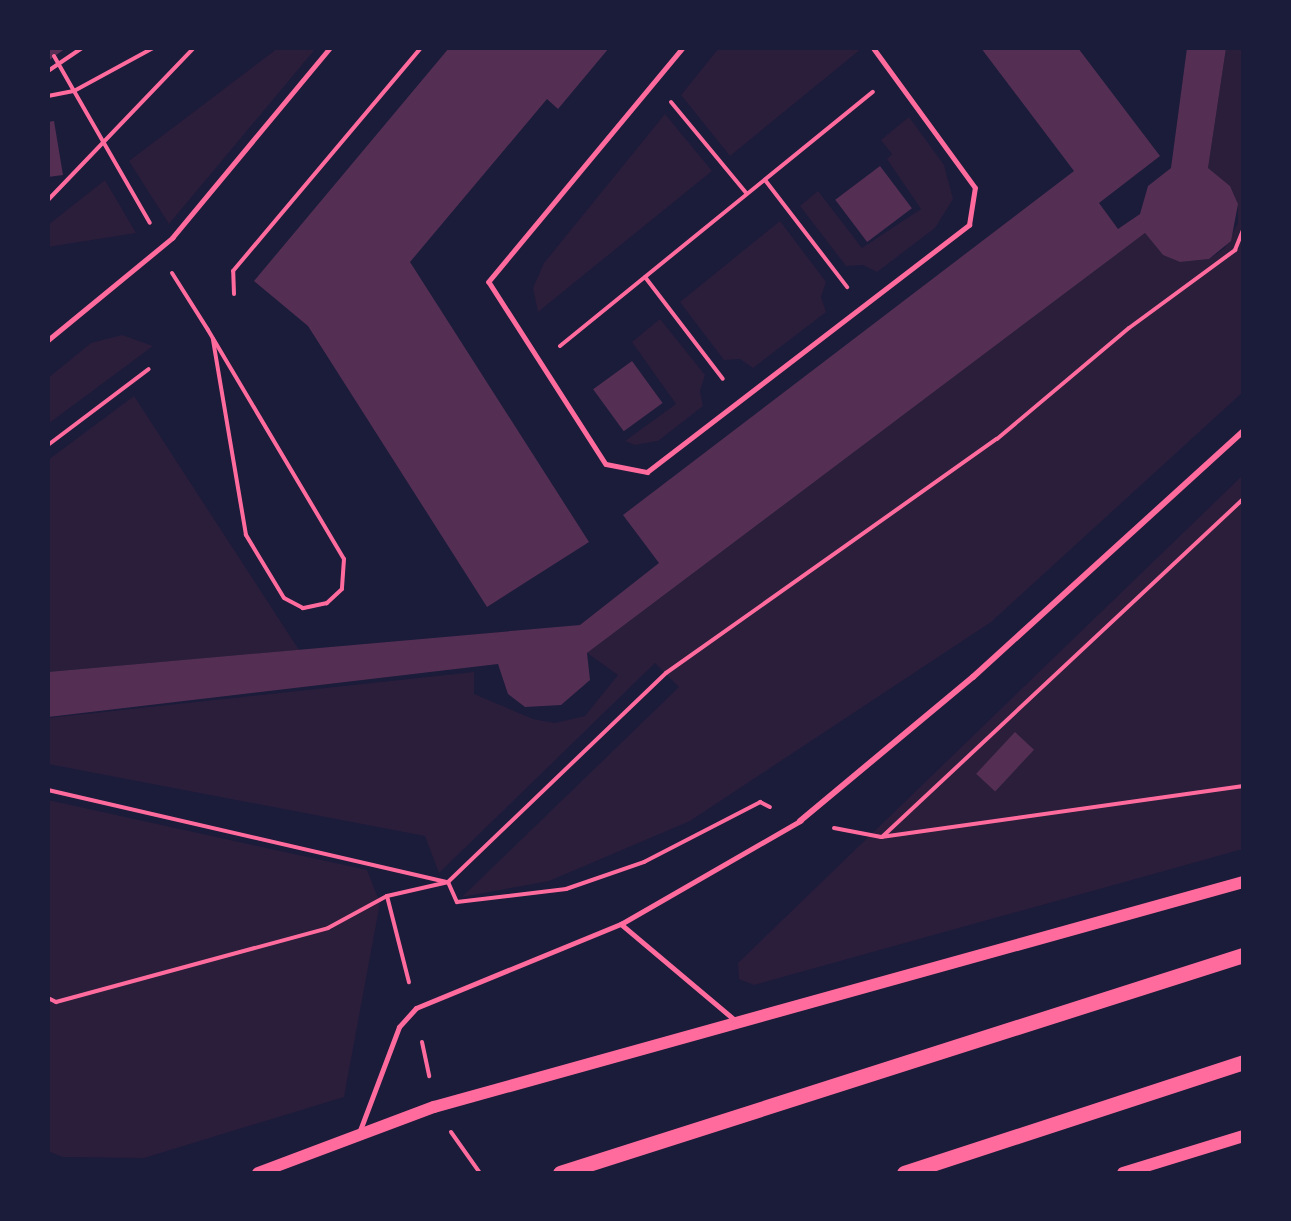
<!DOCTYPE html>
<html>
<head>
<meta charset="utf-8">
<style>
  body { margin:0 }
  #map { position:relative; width:1291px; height:1221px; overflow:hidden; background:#1b1b3a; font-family:"PT Sans",sans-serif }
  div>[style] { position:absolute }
  .green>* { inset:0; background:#2a1e3b }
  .building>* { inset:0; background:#542f53; transform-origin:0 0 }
  .path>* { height:4px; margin:-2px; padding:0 2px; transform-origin:2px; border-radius:2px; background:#ff6b9d }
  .service>* { height:4.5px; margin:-2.25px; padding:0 2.25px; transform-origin:2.25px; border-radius:2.25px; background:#ff6b9d }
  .minor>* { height:6px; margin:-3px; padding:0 3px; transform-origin:3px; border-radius:3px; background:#ff6b9d }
  .secondary>* { height:12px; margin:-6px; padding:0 6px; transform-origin:6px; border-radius:6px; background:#ff6b9d }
  .primary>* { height:15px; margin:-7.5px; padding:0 7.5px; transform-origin:7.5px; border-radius:7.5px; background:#ff6b9d }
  span { translate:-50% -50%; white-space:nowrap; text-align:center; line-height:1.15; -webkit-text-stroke:4.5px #1b1b3a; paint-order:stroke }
  .frame { position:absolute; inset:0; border:50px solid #1b1b3a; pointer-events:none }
</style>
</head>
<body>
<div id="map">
  <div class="green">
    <i style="clip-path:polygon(278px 48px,316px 48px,169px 224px,129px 161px)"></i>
    <i style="clip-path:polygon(719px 48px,861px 48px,861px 49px,730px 156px,681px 95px)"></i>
    <i style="clip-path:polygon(1226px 48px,1243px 48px,1243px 392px,991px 622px,690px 821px,549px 881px,462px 897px,679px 687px,655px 663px,439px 873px,425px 836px,48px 764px,48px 718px,474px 672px,474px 694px,533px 719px,555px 723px,585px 716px,618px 675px,587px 653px,1145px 233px,1163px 255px,1180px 262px,1209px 259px,1225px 248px,1238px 223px,1238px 204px,1230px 186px,1208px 168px)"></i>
    <i style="clip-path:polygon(665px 114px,712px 171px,538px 312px,533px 288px,544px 263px)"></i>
    <i style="clip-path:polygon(909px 117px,944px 165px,953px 199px,935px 228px,877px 272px,863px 265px,846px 266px,800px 206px,818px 191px,862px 248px,921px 209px,887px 159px,892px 154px,881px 140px)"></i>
    <i style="clip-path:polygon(105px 180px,136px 233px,48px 247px,48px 225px)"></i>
    <i style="clip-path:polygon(780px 221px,826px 282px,821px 297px,826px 312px,753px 368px,740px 359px,724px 360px,680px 302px)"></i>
    <i style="clip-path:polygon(660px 319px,705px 375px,700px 391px,703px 406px,658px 441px,635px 445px,625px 441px,676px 404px,632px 342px)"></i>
    <i style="clip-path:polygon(122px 335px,153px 346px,48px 424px,48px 378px,91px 343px)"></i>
    <i style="clip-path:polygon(134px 396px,299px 650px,48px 672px,48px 460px)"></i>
    <i style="clip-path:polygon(1243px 475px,1243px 849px,754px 985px,739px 979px,738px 963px)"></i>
    <i style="clip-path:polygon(48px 800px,367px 870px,380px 903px,344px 1097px,144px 1158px,63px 1157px,48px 1151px)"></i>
  </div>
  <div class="building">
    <i style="clip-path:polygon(48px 48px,66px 48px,48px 61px)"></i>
    <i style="clip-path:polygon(449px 48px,609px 48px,558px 109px,547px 99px,410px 262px,589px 542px,487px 607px,308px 326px,254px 281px)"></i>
    <i style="clip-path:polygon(981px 48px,1078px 48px,1160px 156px,1099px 203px,1118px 229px,1140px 214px,1148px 186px,1171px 168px,1187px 48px,1226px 48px,1208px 168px,1230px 186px,1238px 204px,1231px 241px,1209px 259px,1180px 262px,1163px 255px,1145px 233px,587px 653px,590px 680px,561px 705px,525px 707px,508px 694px,498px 664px,48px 717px,48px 672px,580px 625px,659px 563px,623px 515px,1074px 171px)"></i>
    <i style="clip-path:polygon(54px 121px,63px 175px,48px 177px,48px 122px)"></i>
    <i style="left:880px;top:166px;width:53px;height:56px;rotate:53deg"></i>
    <i style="left:632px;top:361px;width:52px;height:48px;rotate:54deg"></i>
    <i style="left:1015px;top:732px;width:26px;height:57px;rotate:43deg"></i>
  </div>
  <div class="path">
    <i style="left:54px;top:56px;width:40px;rotate:60.3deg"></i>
    <i style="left:74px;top:91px;width:90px;rotate:-28.6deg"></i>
    <i style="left:48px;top:71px;width:41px;rotate:-34.1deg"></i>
    <i style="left:48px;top:96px;width:26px;rotate:-11deg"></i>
    <i style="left:74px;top:91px;width:152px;rotate:60.1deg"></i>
    <i style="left:671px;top:102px;width:119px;rotate:50.4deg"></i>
    <i style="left:765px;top:180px;width:135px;rotate:52.5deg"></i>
    <i style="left:48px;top:200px;width:211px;rotate:-46.2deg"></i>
    <i style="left:172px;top:273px;width:67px;rotate:57.7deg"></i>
    <i style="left:208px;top:330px;width:266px;rotate:59.3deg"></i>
    <i style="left:344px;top:559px;width:30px;rotate:94deg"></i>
    <i style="left:342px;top:589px;width:21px;rotate:137deg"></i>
    <i style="left:327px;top:603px;width:25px;rotate:168deg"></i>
    <i style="left:303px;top:608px;width:21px;rotate:-152deg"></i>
    <i style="left:284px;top:598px;width:74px;rotate:-121.1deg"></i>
    <i style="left:246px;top:535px;width:199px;rotate:-99.6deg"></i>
    <i style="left:645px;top:277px;width:128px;rotate:52.6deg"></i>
    <i style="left:234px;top:294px;width:23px;rotate:-92deg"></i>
    <i style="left:233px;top:271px;width:292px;rotate:-49.9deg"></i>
    <i style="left:560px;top:346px;width:403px;rotate:-39.1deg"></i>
    <i style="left:48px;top:445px;width:126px;rotate:-37deg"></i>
    <i style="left:48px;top:790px;width:410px;rotate:13deg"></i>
    <i style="left:448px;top:882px;width:22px;rotate:66deg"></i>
    <i style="left:457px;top:902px;width:110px;rotate:-6.8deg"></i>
    <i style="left:566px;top:889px;width:83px;rotate:-19.1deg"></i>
    <i style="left:644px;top:862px;width:131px;rotate:-27.3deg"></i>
    <i style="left:760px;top:802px;width:11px;rotate:27deg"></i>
    <i style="left:834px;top:828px;width:48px;rotate:10.8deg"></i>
    <i style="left:881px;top:837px;width:366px;rotate:-8deg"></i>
    <i style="left:882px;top:837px;width:495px;rotate:-43.1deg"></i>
    <i style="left:387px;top:896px;width:89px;rotate:75.7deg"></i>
    <i style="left:48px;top:998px;width:9px;rotate:27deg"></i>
    <i style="left:56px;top:1002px;width:282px;rotate:-15.2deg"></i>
    <i style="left:328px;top:928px;width:67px;rotate:-28.5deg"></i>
    <i style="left:387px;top:896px;width:63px;rotate:-12.9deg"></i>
    <i style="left:448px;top:882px;width:302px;rotate:-43.8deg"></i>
    <i style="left:666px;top:673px;width:405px;rotate:-35.3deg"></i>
    <i style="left:997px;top:439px;width:172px;rotate:-40.1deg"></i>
    <i style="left:1129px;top:328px;width:132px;rotate:-36.3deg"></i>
    <i style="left:1235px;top:250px;width:22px;rotate:-68deg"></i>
    <i style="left:422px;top:1042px;width:35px;rotate:78deg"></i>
    <i style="left:451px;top:1132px;width:50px;rotate:54.7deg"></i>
  </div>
  <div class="service">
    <i style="left:683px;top:48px;width:304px;rotate:129.7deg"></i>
    <i style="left:489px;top:282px;width:216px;rotate:57.3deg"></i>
    <i style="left:606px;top:464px;width:42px;rotate:11deg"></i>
    <i style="left:647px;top:472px;width:406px;rotate:-37.5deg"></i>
    <i style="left:969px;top:225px;width:37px;rotate:-81deg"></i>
    <i style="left:975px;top:188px;width:173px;rotate:-126.1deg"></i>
    <i style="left:48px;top:340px;width:161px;rotate:-39.4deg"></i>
    <i style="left:172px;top:238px;width:247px;rotate:-50.3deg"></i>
    <i style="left:621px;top:924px;width:207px;rotate:-29.9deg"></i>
    <i style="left:359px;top:1133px;width:113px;rotate:-69.3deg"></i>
    <i style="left:399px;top:1027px;width:25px;rotate:-48deg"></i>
    <i style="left:416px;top:1008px;width:222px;rotate:-22.3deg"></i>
    <i style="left:621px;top:924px;width:149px;rotate:40.1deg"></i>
  </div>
  <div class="minor">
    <i style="left:800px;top:821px;width:225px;rotate:-39.8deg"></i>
    <i style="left:973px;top:677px;width:365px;rotate:-42.3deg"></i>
  </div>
  <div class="secondary">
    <i style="left:258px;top:1173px;width:188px;rotate:-20.6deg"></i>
    <i style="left:434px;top:1107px;width:840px;rotate:-15.54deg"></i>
    <i style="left:1123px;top:1173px;width:126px;rotate:-17.1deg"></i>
  </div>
  <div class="primary">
    <i style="left:560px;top:1173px;width:717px;rotate:-17.7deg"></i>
    <i style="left:904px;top:1173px;width:357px;rotate:-18.1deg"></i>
  </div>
  <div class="frame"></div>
</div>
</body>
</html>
